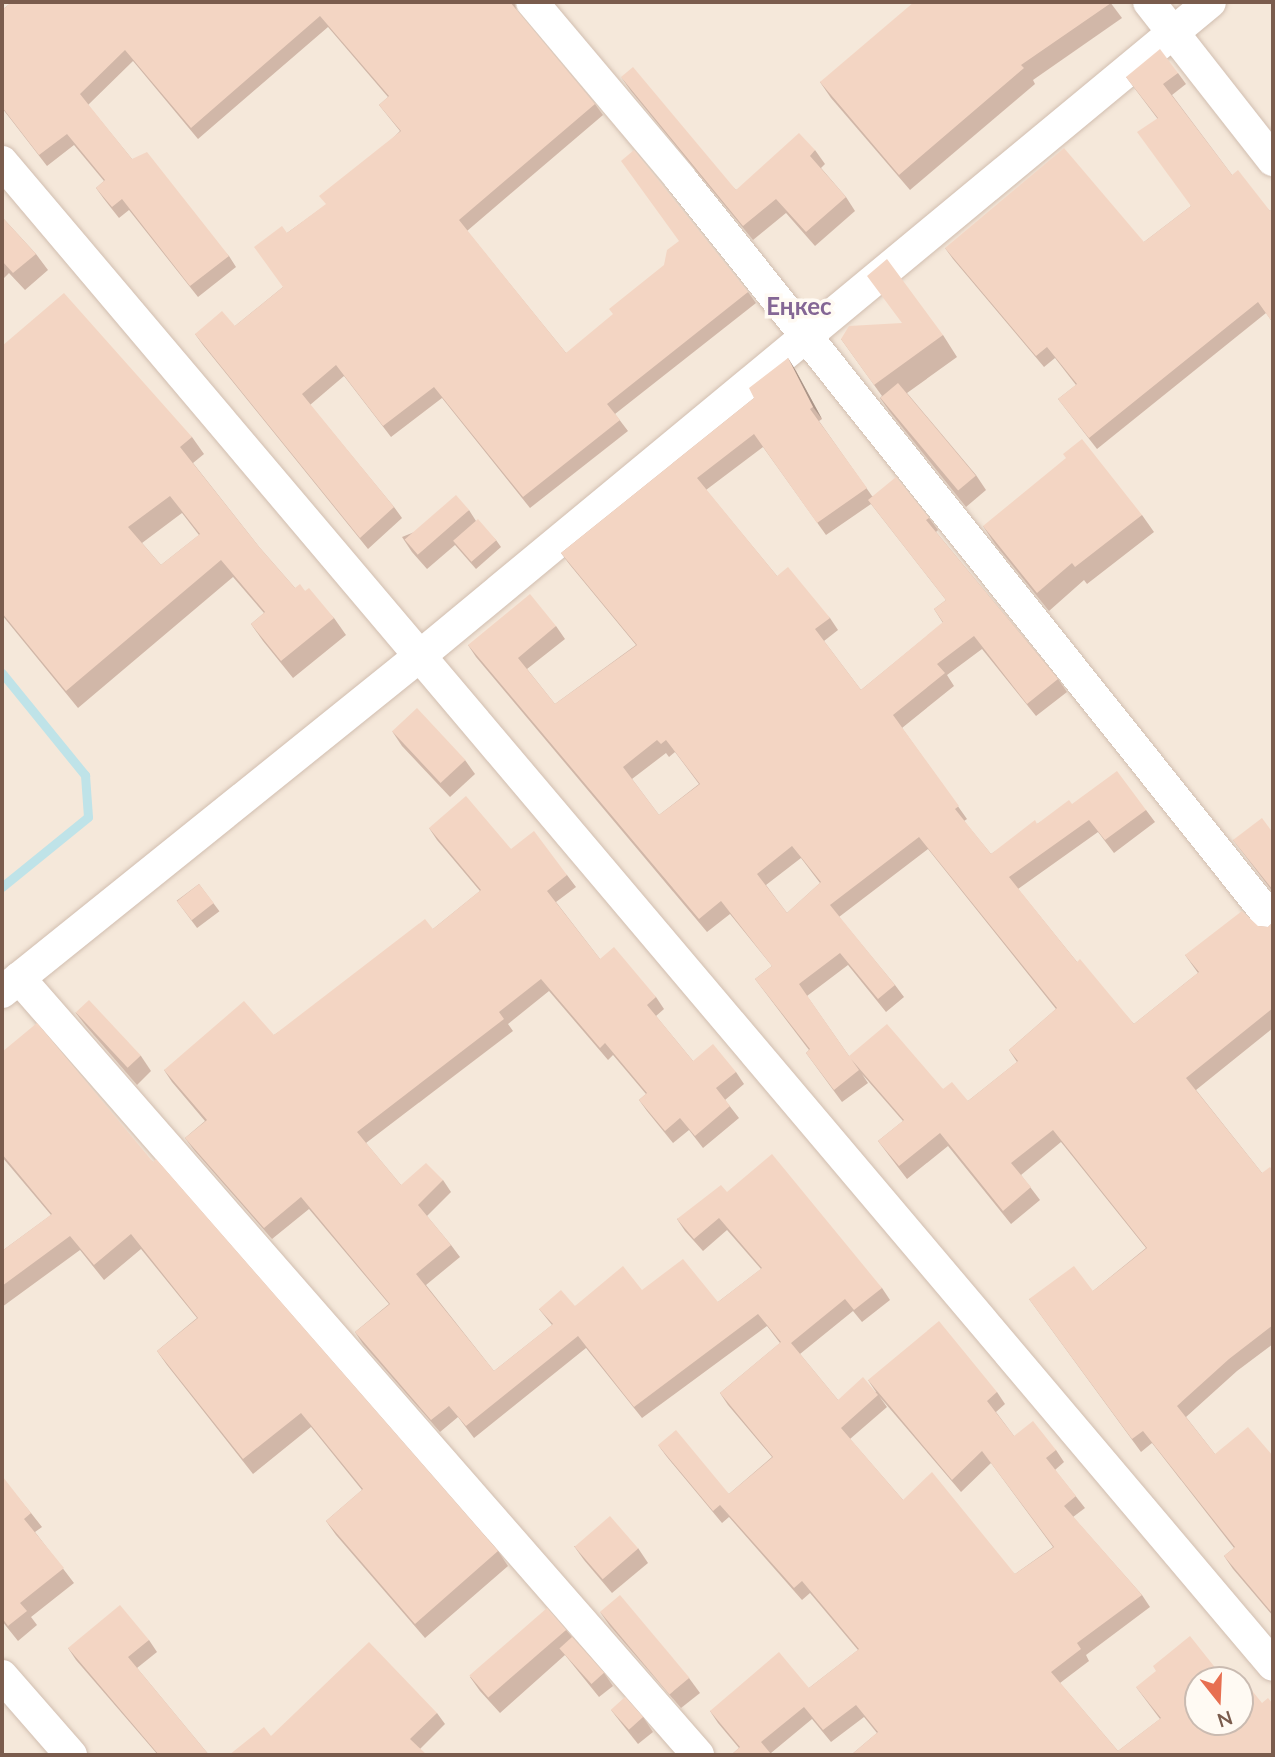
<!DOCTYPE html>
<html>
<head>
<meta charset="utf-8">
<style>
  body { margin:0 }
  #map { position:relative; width:1275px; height:1757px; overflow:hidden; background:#fdf6ec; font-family:Lato,sans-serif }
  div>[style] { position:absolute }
  .residential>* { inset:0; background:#f5e8da }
  .stream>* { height:9px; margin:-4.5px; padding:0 4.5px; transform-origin:4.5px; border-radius:4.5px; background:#bfe3e8 }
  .roads { filter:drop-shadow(0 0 2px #d1beb0) drop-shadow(0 0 2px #d1beb0) }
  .minor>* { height:32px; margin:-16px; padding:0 16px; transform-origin:16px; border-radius:16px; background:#fff }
  .wall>* { inset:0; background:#d1b7a8; transform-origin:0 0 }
  .shaded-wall>* { inset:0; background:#aa9588 }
  .building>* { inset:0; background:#f3d5c3; transform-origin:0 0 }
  span { translate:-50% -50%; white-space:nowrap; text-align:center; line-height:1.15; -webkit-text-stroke:7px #fffaf3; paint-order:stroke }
  .quarter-label { font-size:24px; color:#846695; font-weight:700 }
  .frame { position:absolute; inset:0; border:4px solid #7a5c4d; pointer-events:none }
  .north { position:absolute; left:1184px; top:1666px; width:70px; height:70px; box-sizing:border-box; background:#fffaf3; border:2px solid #cabbb1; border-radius:50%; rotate:162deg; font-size:19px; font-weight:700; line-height:28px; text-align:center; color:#7a5c4d }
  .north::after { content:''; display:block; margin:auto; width:24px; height:32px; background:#e76f51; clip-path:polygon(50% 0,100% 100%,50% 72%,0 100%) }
</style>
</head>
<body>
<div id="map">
  <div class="residential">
    <i style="clip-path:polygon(evenodd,2px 2px,1273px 2px,1273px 1755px,2px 1755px,2px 2px,1198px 1680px,1240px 1680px,1240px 1722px,1198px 1722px,1198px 1680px)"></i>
  </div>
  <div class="stream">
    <i style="left:2px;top:673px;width:132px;rotate:50.9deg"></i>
    <i style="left:85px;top:775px;width:42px;rotate:85.9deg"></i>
    <i style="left:88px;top:817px;width:111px;rotate:140.9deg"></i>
  </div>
  <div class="roads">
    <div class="minor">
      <i style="left:532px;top:2px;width:230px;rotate:49.9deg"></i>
      <i style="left:680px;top:178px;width:951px;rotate:51.41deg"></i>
      <i style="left:1149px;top:2px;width:201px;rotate:51.9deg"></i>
      <i style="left:2px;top:162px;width:1968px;rotate:49.78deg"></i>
      <i style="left:19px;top:978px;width:1032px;rotate:48.85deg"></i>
      <i style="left:2px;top:992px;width:538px;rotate:-38.81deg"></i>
      <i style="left:421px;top:655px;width:1024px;rotate:-39.61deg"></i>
      <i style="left:2px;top:1676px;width:105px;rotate:48.9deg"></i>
    </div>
  </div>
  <div class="wall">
    <i style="clip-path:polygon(12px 2px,514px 2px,517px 11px,595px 104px,603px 115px,467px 231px,566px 353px,748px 292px,756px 303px,615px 414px,628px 431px,530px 508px,442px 398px,391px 437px,344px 376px,310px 405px,394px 507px,402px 518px,368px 549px,203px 345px,195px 334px,235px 326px,283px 287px,287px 233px,326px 205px,400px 131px,379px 105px,388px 97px,328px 27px,198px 139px,133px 61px,88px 105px,132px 159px,229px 256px,236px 267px,198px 297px,129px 210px,119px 218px,104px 199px,96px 188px,104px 181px,74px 145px,47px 166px,2px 108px,2px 10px)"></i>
    <i style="clip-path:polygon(1110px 2px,1122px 18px,1033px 80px,1035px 84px,910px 190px,831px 98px,820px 82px)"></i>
    <i style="clip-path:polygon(1178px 73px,1186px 84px,1172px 95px,1232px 175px,1270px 211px,1273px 209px,1273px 323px,1266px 313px,1097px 449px,1058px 399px,1076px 385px,1055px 358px,1044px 367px,953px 259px,945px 248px,1144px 242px,1191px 206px,1157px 118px,1126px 77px)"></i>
    <i style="clip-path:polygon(621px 77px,736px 190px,815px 150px,825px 164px,821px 168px,846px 197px,855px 211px,815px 246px,786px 213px,753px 240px,631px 91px)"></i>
    <i style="clip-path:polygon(2px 217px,36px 254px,48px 270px,25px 290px,9px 273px,2px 280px)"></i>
    <i style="clip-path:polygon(943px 335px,957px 357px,907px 393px,976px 475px,986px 490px,966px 507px,890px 412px,880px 398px,882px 396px,841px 339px)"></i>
    <i style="clip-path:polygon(evenodd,2px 346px,192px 437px,204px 454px,193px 463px,260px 548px,295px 588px,305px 591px,334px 618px,346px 635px,293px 678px,263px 641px,251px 624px,264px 613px,233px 577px,78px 708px,2px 615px,2px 346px,182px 513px,199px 535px,161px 565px,142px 543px,182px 513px)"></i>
    <i style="clip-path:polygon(evenodd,788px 358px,796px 371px,822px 419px,819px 421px,872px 496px,929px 518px,938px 530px,936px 532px,1058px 679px,1067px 692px,1036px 716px,982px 649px,947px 675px,954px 686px,902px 728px,967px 819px,964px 821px,991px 854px,1037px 824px,1072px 804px,1146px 810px,1155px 822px,1114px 853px,1098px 832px,1018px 889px,1077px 962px,1134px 1024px,1198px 973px,1185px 955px,1258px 926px,1268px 927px,1273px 922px,1273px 1028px,1196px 1090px,1262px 1173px,1273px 1171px,1273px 1344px,1237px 1371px,1186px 1417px,1215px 1454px,1273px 1456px,1273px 1616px,1233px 1569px,1224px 1556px,1234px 1548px,1152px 1443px,1141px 1452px,1029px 1299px,1093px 1291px,1146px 1248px,1061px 1142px,1021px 1175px,1040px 1200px,1011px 1224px,948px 1146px,907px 1179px,878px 1141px,903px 1121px,862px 1074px,868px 1083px,842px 1102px,806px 1053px,809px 1050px,755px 979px,772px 966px,730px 914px,707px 932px,476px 657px,468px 645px,556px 626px,565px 639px,527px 669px,555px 704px,636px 645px,570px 565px,561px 553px,754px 398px,788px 358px,763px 447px,826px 535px,871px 504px,946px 600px,934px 609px,943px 623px,861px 690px,824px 641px,838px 630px,830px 618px,777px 576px,706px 490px,763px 447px,788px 358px,675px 752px,699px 784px,659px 815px,632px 779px,666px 753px,669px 757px,675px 752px,788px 358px,928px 849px,1056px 1009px,1009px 1050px,1017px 1062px,968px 1101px,943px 1089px,849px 1056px,807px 996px,848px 965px,886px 1012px,904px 997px,895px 985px,839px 917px,928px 849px,788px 358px,801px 858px,820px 883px,787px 913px,766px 885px,801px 858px)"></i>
    <i style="clip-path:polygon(469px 510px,476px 521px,496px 540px,501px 547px,476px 569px,455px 545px,427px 569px,412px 552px,402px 537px)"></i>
    <i style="clip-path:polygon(1142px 515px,1154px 532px,1087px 584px,1084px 580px,1049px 611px,995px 544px,983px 526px)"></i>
    <i style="clip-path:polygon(392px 731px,465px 760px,475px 774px,450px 797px,402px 746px)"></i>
    <i style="clip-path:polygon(evenodd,429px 828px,511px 849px,567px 875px,576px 887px,556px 902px,600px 959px,656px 997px,664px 1009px,656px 1016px,693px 1061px,736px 1072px,744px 1084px,725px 1100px,739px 1118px,703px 1148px,689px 1130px,673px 1143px,647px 1111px,639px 1100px,646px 1094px,613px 1055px,608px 1060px,549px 991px,508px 1024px,513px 1031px,366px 1143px,401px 1185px,443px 1180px,451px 1192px,427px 1216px,451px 1245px,460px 1257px,426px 1285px,494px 1371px,552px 1325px,539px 1309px,575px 1306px,642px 1290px,718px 1302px,761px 1269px,727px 1230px,703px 1251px,685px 1231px,677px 1219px,727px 1192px,882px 1288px,890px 1300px,862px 1322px,853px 1311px,800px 1354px,838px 1400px,876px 1392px,868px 1380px,997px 1392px,1005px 1404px,996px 1412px,1014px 1436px,1056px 1450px,1064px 1462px,1055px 1470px,1085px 1508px,1073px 1517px,1142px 1595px,1150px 1607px,1086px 1655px,1089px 1661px,1060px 1683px,1118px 1751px,1160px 1719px,1136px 1687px,1273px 1755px,851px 1755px,877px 1733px,864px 1717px,831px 1742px,812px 1719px,771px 1753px,772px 1755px,731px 1755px,739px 1748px,718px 1723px,710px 1711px,809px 1688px,858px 1650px,810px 1593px,802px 1600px,729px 1517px,722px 1523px,667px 1457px,658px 1445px,729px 1494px,772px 1457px,728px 1405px,720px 1393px,780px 1343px,767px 1326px,642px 1418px,586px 1348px,474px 1438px,458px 1417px,440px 1432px,363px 1344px,355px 1332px,389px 1304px,309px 1209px,272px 1239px,194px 1150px,185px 1138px,205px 1121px,172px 1082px,164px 1070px,274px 1035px,433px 929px,480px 891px,437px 840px,429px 828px,879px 1396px,961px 1492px,991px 1463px,1053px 1547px,1015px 1574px,903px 1500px,850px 1439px,887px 1407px,879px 1396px)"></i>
    <i style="clip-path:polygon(1273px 833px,1273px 892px,1233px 840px)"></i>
    <i style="left:199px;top:884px;width:34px;height:28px;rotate:53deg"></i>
    <i style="clip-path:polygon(75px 1012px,141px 1056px,151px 1071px,137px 1085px,86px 1026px)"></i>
    <i style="clip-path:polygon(2px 1052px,153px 1162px,498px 1551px,508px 1566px,425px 1638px,336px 1535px,326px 1521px,362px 1490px,311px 1427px,253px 1474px,167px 1365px,157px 1351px,197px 1318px,141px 1249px,104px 1280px,80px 1250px,2px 1307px,2px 1251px,51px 1215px,2px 1157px)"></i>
    <i style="clip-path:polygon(2px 1478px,31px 1513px,42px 1527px,35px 1532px,74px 1583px,31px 1617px,37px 1625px,18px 1641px,2px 1621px)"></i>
    <i style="clip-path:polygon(574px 1546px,638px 1548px,648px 1563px,612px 1593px,584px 1560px)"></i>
    <i style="clip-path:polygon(600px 1612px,689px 1678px,700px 1693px,681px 1708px,610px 1626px)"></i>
    <i style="clip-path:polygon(566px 1630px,572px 1637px,604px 1673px,613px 1686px,599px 1697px,565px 1655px,500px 1713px,480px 1691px,470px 1677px)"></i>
    <i style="clip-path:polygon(149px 1640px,157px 1652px,137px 1668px,209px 1755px,158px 1755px,76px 1660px,68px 1648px)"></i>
    <i style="clip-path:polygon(611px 1710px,643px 1717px,653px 1732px,638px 1744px,622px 1724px)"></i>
    <i style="clip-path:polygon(437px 1713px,445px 1724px,420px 1749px,271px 1736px)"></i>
  </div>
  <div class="shaded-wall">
    <i style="clip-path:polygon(788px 358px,796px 371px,822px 419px,813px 407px)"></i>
  </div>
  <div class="building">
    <i style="clip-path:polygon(12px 2px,510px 2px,595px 104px,459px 220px,566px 353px,613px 314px,609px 309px,664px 265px,667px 250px,679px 241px,621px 161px,634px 150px,748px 292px,607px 404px,620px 420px,523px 497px,434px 387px,383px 426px,336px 365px,302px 394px,394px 507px,360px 538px,195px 334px,222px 311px,235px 326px,283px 287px,254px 247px,282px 226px,287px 233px,326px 204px,319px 196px,401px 131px,379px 105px,389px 96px,320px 16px,191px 128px,125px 50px,80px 94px,132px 159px,147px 152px,229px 256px,190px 286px,122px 199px,112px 207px,96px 188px,105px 180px,67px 134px,39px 155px,2px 107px,2px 10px)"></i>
    <i style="clip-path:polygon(914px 2px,1110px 2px,1111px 3px,1021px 65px,1024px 68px,899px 175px,820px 82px)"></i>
    <i style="clip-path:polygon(1160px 49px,1178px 73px,1163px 84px,1232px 175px,1238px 170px,1270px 211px,1273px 209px,1273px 240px,1272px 241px,1273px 243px,1273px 323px,1258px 302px,1089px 438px,1058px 399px,1077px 384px,1047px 347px,1036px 356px,945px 248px,1064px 148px,1144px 242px,1191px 206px,1137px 132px,1158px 118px,1126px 77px)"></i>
    <i style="clip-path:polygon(633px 67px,736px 190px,799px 133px,815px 150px,810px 156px,846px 197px,806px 232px,776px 199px,743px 226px,621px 77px)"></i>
    <i style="clip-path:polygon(2px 217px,36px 254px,13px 273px,2px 261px)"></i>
    <i style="clip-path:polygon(887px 259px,943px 335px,874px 385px,841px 339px,849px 326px,902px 323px,867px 276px)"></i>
    <i style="clip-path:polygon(evenodd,64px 293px,192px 437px,180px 447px,260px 548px,295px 588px,300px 584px,305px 591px,309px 588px,334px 618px,281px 661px,251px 624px,265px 612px,221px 560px,66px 691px,2px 613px,2px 346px,64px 293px,170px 496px,200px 534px,161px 565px,128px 527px,170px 496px)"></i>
    <i style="clip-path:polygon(evenodd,788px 358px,813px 407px,810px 409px,867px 488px,817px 523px,754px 434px,697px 478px,777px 576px,788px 567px,830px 618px,815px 629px,861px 690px,943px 622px,934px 609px,946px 600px,868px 500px,896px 477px,929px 518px,926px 520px,1058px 679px,1027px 704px,974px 636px,937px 664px,945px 673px,893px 715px,959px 806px,955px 809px,991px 854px,1035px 820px,1037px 824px,1069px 800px,1072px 804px,1117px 771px,1146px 810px,1105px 840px,1089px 820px,1009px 877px,1077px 962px,1080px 959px,1134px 1024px,1199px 972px,1185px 955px,1242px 911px,1258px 926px,1268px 927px,1273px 922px,1273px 1008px,1186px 1078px,1262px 1173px,1270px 1167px,1273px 1171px,1273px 1325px,1229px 1359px,1177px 1406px,1215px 1454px,1248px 1427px,1273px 1456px,1273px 1614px,1224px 1556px,1235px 1547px,1143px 1431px,1132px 1439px,1029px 1299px,1074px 1266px,1093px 1291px,1147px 1248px,1053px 1130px,1011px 1163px,1031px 1187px,1003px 1211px,940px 1133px,899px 1166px,878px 1141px,904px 1120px,851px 1059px,859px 1070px,834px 1090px,806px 1053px,810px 1049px,755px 979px,772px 966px,721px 901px,699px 919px,468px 645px,530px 594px,556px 626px,518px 658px,555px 704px,637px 645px,561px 553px,754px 398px,749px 388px,788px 358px,657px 740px,661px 744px,666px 740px,700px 784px,659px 815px,623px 767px,657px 740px,788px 358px,919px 837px,1057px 1008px,1009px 1050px,1018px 1061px,968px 1101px,952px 1082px,943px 1089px,887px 1024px,849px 1056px,799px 984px,840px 953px,878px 999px,895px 985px,830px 905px,919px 837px,788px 358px,792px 846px,821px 882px,787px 913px,757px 874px,792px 846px)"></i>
    <i style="left:898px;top:383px;width:121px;height:23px;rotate:50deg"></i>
    <i style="clip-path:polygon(1082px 439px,1142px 515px,1075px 567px,1072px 563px,1037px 593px,983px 526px,1066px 458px,1063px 454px)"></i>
    <i style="left:456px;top:495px;width:20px;height:68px;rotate:49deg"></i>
    <i style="left:478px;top:519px;width:28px;height:33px;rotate:49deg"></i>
    <i style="left:417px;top:708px;width:71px;height:34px;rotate:47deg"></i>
    <i style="clip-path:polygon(466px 796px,511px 849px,534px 831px,567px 875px,547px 891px,600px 959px,614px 947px,656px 997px,647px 1005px,693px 1061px,713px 1044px,736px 1072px,716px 1088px,730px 1106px,695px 1136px,680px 1118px,665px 1131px,639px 1100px,647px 1093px,605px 1043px,600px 1048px,541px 979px,499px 1012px,504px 1019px,357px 1132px,401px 1185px,426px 1163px,443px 1180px,418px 1205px,451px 1245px,416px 1274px,494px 1371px,553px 1324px,539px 1309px,561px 1290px,575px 1306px,623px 1266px,642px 1290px,683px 1259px,718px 1302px,762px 1268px,719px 1218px,694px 1239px,677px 1219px,721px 1185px,727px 1192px,772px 1154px,882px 1288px,854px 1310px,845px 1299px,791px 1343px,838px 1400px,863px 1377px,878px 1395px,841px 1428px,903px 1500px,932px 1472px,1015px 1574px,1054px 1547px,982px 1451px,952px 1480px,868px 1380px,939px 1321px,997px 1392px,987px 1401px,1014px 1436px,1033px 1421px,1056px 1450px,1046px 1458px,1076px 1496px,1064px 1506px,1142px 1595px,1077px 1643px,1081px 1649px,1051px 1672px,1118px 1751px,1161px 1718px,1136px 1687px,1156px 1671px,1153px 1666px,1190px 1636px,1225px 1680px,1198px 1680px,1198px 1722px,1240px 1722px,1240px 1680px,1238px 1680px,1241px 1677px,1262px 1703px,1268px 1698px,1273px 1704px,1273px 1755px,851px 1755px,878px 1732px,856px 1705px,823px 1730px,804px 1707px,761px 1742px,771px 1754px,770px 1755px,731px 1755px,740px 1747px,710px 1711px,779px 1652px,809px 1688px,859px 1649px,802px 1581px,794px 1588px,720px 1505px,713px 1511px,658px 1445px,676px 1430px,729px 1494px,773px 1457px,720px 1393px,781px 1342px,758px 1314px,634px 1407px,578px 1336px,466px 1426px,449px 1406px,431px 1420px,355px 1332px,390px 1304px,301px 1197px,264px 1228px,185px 1138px,207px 1120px,164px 1070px,244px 1001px,274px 1035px,425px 919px,433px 929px,481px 890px,429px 828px)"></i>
    <i style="clip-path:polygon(1262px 818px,1273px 833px,1273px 890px,1233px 840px)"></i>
    <i style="left:199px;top:884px;width:24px;height:28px;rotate:52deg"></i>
    <i style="left:89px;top:1000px;width:76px;height:18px;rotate:47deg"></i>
    <i style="clip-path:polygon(37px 1023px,153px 1162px,156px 1159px,498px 1551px,415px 1624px,326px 1521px,363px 1489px,301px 1413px,243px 1459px,157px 1351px,198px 1318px,131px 1234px,94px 1265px,70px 1236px,2px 1286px,2px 1251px,52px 1214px,2px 1154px,2px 1052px)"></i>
    <i style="clip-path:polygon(3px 1477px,31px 1513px,24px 1519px,64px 1568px,20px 1603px,27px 1611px,8px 1626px,2px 1618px,2px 1478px)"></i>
    <i style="left:610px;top:1516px;width:43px;height:47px;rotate:49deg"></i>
    <i style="left:620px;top:1595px;width:108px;height:26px;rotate:50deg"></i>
    <i style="clip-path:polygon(120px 1605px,149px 1640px,128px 1657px,209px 1755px,159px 1755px,68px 1648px)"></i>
    <i style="left:547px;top:1608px;width:29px;height:103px;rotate:49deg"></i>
    <i style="left:572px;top:1637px;width:48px;height:17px;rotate:48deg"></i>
    <i style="clip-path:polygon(369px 1642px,437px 1713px,410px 1739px,427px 1755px,229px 1755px,264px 1727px,271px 1736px)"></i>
    <i style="left:625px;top:1697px;width:27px;height:19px;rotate:48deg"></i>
  </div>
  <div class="quarter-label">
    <span style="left:799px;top:306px">Еңкес</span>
  </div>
  <div class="frame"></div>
  <div class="north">N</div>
</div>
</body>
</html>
